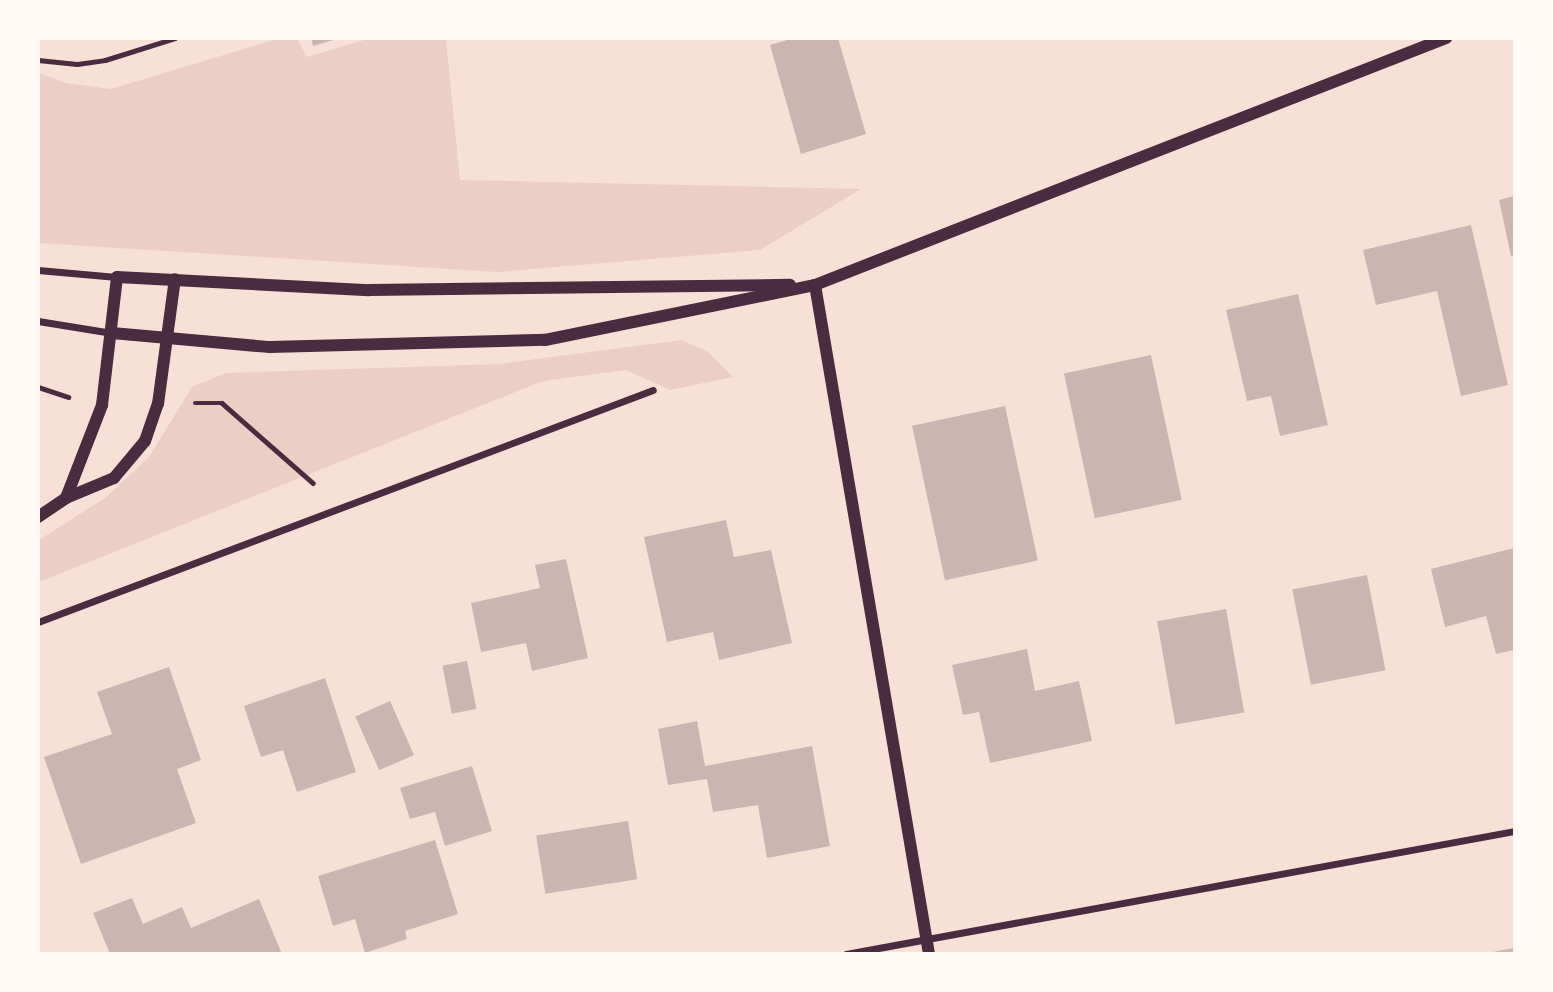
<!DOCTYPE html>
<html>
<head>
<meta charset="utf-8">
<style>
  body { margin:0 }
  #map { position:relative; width:1553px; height:992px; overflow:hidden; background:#f7e1d7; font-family:"PT Sans",sans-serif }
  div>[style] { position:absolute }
  .green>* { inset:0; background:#ebcfc5 }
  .building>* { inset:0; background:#ccb4b1; transform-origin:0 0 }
  .path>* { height:4.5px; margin:-2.25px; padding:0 2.25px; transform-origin:2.25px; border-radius:2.25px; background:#4a2c40 }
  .service>* { height:5px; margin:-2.5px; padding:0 2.5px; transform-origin:2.5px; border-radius:2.5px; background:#4a2c40 }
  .minor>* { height:7px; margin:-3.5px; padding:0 3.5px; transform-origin:3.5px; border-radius:3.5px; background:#4a2c40 }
  .tertiary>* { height:12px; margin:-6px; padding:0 6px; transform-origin:6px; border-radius:6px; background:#4a2c40 }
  span { translate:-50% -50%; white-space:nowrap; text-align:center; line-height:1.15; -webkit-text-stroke:7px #fffaf5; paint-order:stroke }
  .frame { position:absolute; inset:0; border:40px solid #fffaf5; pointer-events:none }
</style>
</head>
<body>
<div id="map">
  <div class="green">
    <i style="clip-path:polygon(277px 39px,297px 39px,307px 57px,367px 39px,446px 39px,460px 180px,861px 189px,760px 250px,497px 272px,39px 243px,39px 73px,66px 83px,111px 89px)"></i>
    <i style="clip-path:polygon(681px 340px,707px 351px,733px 377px,670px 390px,626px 370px,543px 381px,39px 582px,39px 540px,105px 498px,149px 457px,192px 387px,226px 373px,499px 364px)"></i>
  </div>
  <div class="building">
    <i style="clip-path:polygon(311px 38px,337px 38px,337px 39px,313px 46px)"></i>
    <i style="clip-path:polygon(794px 38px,838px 38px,866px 134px,801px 154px,770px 45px)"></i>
    <i style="clip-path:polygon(1514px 196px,1514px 255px,1511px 256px,1499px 200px)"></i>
    <i style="clip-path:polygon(1471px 225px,1508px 385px,1461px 396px,1437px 291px,1376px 305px,1363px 250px)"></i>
    <i style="clip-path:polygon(1298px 294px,1328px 425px,1280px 436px,1271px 396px,1247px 401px,1226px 310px)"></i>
    <i style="left:1151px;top:355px;width:148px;height:89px;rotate:78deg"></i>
    <i style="left:1005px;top:406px;width:158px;height:95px;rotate:78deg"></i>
    <i style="clip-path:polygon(726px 520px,734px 557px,771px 550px,792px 643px,719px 660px,713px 632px,667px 642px,644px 537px)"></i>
    <i style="clip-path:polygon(1514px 548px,1514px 650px,1496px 654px,1486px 616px,1445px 627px,1431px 569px)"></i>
    <i style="clip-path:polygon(566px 559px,588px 658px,532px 671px,526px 643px,481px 652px,471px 603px,540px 588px,535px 565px)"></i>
    <i style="left:1367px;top:575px;width:97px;height:76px;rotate:79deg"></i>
    <i style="left:1226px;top:609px;width:105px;height:70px;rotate:80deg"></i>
    <i style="clip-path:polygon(1027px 649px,1035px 691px,1079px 681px,1092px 741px,990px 763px,979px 712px,963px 715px,952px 665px)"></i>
    <i style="left:467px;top:661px;width:49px;height:25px;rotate:79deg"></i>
    <i style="clip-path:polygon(169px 667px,201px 760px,177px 769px,196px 823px,81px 864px,44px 757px,112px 734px,97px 692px)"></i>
    <i style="clip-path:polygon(325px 678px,356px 772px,297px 792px,283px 750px,261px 757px,244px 706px)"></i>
    <i style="left:390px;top:701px;width:59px;height:38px;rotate:66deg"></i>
    <i style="clip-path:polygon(697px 721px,705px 766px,812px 746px,830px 846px,767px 858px,758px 805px,713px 812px,707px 779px,668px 785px,658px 729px)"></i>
    <i style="clip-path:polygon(472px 766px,492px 831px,445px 846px,435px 812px,410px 819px,400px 788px)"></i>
    <i style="left:628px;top:821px;width:59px;height:93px;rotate:81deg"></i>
    <i style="clip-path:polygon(435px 840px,458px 914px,405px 931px,407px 939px,365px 953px,355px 919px,333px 926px,318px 876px)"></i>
    <i style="clip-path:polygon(132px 898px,143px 924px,182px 907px,191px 928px,259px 899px,282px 954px,110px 954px,93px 913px)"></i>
    <i style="clip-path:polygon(1514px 948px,1514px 954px,1493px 954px,1493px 952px)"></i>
  </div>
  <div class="path">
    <i style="left:38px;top:387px;width:32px;rotate:18deg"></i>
    <i style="left:195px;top:403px;width:27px"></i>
    <i style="left:222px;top:403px;width:121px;rotate:41.3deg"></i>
  </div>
  <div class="service">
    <i style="left:38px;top:60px;width:39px;rotate:6deg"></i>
    <i style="left:77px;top:64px;width:28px;rotate:-8deg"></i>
    <i style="left:105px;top:60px;width:73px;rotate:-17.4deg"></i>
  </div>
  <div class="minor">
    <i style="left:38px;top:270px;width:79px;rotate:5.1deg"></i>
    <i style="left:38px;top:321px;width:75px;rotate:9.2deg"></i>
    <i style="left:38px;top:622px;width:657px;rotate:-20.67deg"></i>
    <i style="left:846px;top:954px;width:679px;rotate:-10.43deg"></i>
  </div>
  <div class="tertiary">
    <i style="left:815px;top:285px;width:679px;rotate:80.33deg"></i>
    <i style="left:112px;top:333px;width:159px;rotate:5.1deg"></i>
    <i style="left:270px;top:347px;width:275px;rotate:-1.5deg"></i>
    <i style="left:545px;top:340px;width:276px;rotate:-11.5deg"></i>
    <i style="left:815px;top:285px;width:678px;rotate:-21.38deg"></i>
    <i style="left:66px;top:498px;width:100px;rotate:-68.8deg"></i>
    <i style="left:102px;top:405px;width:129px;rotate:-83.3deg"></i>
    <i style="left:117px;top:277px;width:252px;rotate:3deg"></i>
    <i style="left:369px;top:290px;width:421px;rotate:-0.7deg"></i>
    <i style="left:38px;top:517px;width:34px;rotate:-34deg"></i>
    <i style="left:66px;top:498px;width:52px;rotate:-22.6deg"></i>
    <i style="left:114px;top:478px;width:48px;rotate:-50deg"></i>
    <i style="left:145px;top:441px;width:39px;rotate:-71deg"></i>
    <i style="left:158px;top:404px;width:126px;rotate:-82.3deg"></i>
  </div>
  <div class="frame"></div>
</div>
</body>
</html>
